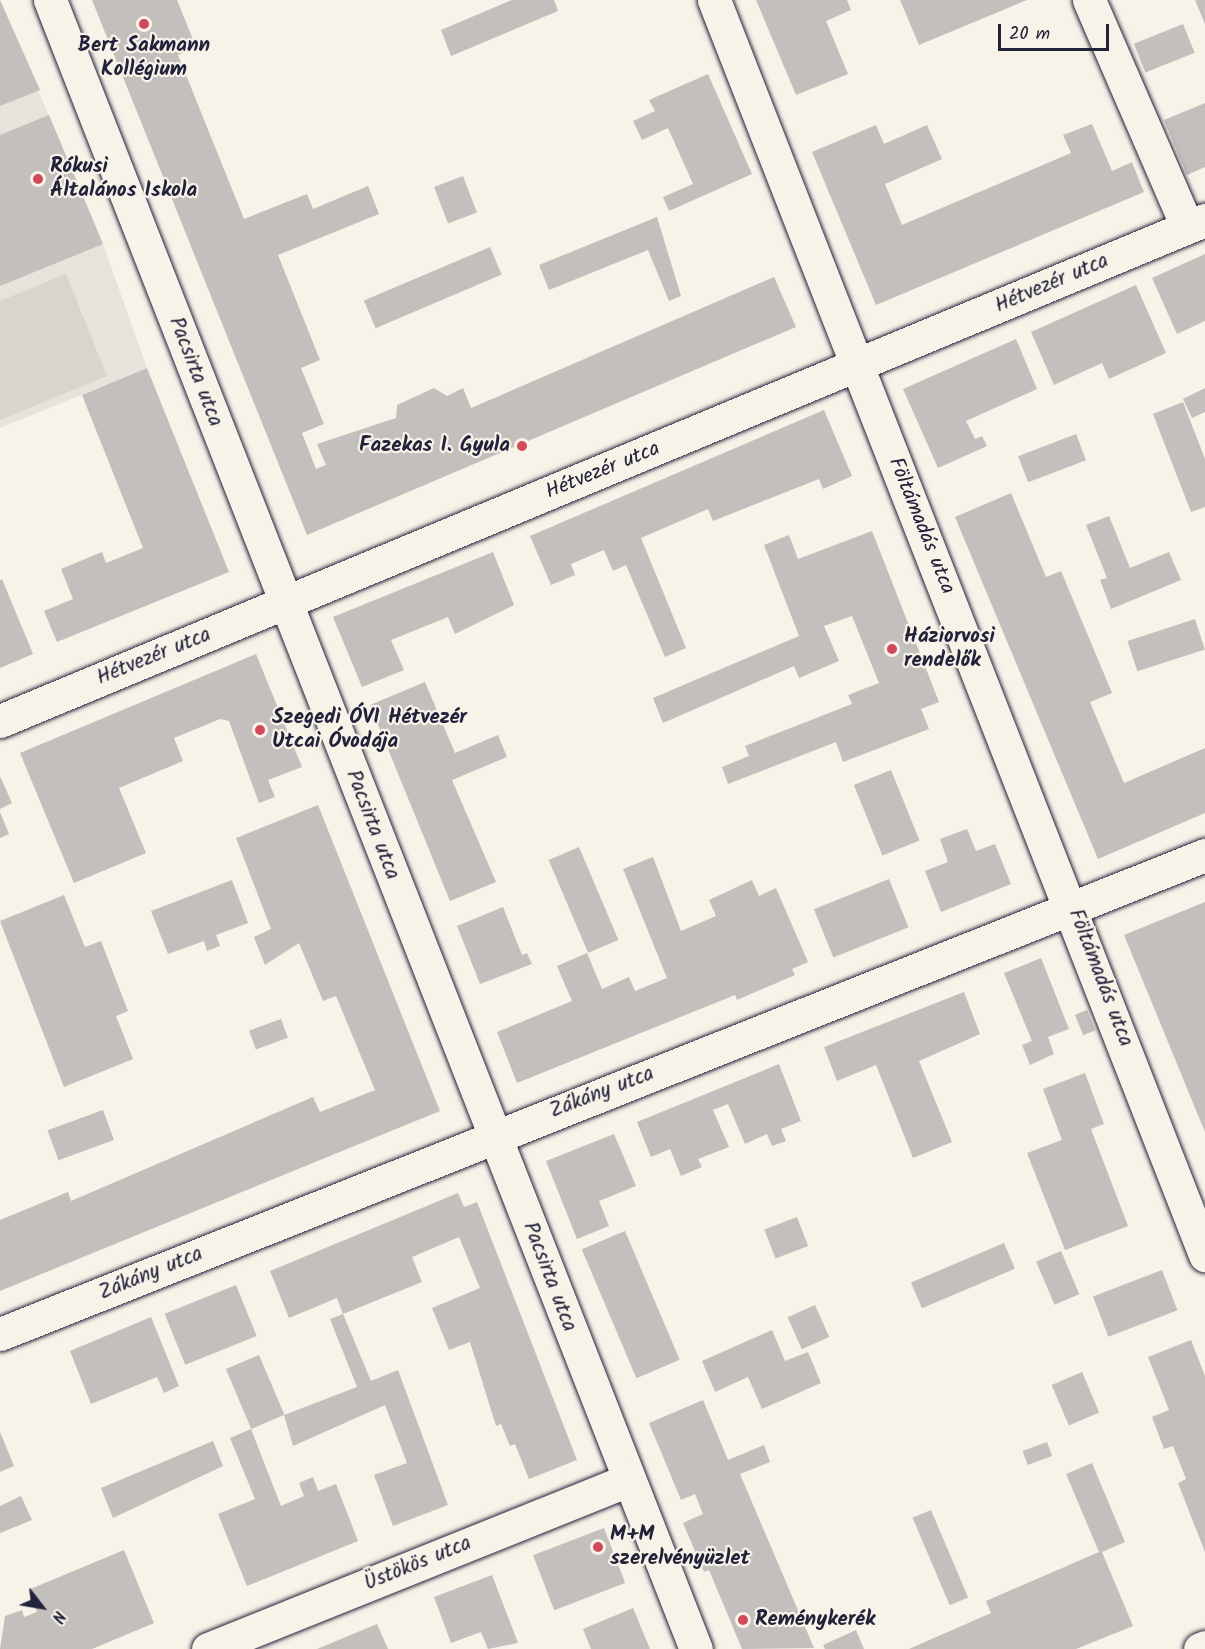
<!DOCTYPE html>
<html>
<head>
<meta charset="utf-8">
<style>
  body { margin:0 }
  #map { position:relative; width:1205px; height:1649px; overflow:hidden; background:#f7f3e8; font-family:Kalam,sans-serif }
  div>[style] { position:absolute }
  .built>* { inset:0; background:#e7e3db }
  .green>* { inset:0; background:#d8d5cf }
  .building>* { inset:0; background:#c2bfbd; transform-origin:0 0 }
  .roads { filter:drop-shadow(0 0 2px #22223b) drop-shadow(0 0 2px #22223b) }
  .minor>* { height:33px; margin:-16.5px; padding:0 16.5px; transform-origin:16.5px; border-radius:16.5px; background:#f7f3e8 }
  .dots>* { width:16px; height:16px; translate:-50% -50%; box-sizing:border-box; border:3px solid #f7f3e8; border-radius:50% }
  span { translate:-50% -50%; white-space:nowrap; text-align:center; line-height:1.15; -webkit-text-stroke:4.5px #f7f3e8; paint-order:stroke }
  .poi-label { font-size:21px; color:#22223b; font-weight:700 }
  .left { translate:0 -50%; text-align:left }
  .right { translate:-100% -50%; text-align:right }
  .street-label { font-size:21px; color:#22223b }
  .north { position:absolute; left:12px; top:1577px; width:60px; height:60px; -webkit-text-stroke:4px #f7f3e8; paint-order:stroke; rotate:121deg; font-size:16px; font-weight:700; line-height:24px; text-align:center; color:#22223b }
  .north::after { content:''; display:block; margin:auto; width:21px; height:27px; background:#22223b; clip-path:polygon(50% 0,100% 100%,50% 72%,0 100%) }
  .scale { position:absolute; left:998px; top:24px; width:111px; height:27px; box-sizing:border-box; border:3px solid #22223b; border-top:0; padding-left:8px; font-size:18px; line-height:21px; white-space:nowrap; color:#22223b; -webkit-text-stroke:4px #f7f3e8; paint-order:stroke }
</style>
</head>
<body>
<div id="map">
  <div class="built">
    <i style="clip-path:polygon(0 0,103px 244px,147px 368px,0 428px)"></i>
  </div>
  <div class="green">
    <i style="clip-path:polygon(66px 274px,107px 376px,0 420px,0 301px)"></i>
  </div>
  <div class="building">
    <i style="clip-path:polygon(0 0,40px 90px,0 106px)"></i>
    <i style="clip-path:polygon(92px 0,177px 0,196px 47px,178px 55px,244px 219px,307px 194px,313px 209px,368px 186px,379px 214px,278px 255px,320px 360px,301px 368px,324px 424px,302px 433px,316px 469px,326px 465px,317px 444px,396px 418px,397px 405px,434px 388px,447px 396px,463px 388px,471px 408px,774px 277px,796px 327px,307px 535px)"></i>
    <i style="clip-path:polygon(512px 0,554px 0,558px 11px,451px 56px,441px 30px)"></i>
    <i style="clip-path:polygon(756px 0,847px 0,851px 10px,826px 21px,848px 74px,796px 95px)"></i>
    <i style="clip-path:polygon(900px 0,1027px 0,919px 45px)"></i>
    <i style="clip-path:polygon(1195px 0,1205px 0,1205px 24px)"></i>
    <i style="left:1183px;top:24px;width:31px;height:53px;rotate:68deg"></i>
    <i style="clip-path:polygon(708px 74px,752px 174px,669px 211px,663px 197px,693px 184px,668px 128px,642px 140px,633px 121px,655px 111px,649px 100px)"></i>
    <i style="clip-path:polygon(1205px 103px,1205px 167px,1187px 175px,1164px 120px)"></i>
    <i style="clip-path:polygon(49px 115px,103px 244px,0 286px,0 135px)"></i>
    <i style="clip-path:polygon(1092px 124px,1112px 171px,1132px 162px,1144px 192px,876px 305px,812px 152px,876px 125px,884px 144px,927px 125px,942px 159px,885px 184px,902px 225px,1071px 153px,1063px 135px)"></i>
    <i style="left:463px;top:176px;width:39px;height:31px;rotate:69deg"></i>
    <i style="clip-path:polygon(657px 217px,681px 296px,669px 301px,648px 250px,549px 290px,539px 265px)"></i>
    <i style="left:490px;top:247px;width:30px;height:137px;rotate:67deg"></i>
    <i style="clip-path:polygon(1205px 254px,1205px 321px,1177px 334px,1152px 278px)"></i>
    <i style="clip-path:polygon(1136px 285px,1166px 353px,1109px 379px,1102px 363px,1054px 385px,1031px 332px)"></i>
    <i style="clip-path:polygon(1016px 339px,1037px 389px,966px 421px,975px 439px,982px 436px,987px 446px,938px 468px,903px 389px)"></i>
    <i style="clip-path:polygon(147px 368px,229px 572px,57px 642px,44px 611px,73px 599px,61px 569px,102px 552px,106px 563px,143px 548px,82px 395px)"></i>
    <i style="clip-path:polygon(1205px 388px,1205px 412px,1192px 418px,1183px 399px)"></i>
    <i style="clip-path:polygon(1183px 402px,1205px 459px,1205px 507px,1191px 512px,1153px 414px)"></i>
    <i style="clip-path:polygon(824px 410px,852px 476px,823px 489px,819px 479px,713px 521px,708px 509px,641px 538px,686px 648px,665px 657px,626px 565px,613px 571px,604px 550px,571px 564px,575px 575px,551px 585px,530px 536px)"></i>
    <i style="left:1076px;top:434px;width:28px;height:62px;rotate:69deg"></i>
    <i style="clip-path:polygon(1011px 493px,1046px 577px,1061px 571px,1112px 693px,1090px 702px,1124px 783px,1205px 748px,1205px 813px,1098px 859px,955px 517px)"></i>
    <i style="clip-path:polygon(1109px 516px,1130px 568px,1169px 552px,1181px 580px,1111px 609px,1100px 580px,1107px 578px,1086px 525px)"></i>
    <i style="clip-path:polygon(872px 531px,939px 702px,921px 709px,929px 729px,843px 762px,836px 742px,728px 784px,722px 767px,749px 756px,745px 746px,852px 704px,848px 695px,879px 683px,852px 616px,824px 626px,839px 661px,799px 678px,794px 666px,663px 723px,653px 698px,799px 636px,764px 545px,789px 535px,798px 559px)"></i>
    <i style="clip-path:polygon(493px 552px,514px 605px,455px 634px,448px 617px,391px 640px,404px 670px,362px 687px,333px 617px)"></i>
    <i style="clip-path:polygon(2px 579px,33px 654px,0 668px,0 580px)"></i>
    <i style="left:1195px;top:619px;width:32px;height:71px;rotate:72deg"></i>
    <i style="clip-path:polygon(256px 654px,302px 767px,268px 780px,275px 797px,259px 803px,229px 721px,220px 719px,174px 738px,183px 761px,119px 788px,146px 853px,74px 883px,20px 753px)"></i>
    <i style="clip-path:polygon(425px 682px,455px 753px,498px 735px,507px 757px,452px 780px,496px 882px,450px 901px,370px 705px)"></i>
    <i style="left:891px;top:770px;width:76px;height:40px;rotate:68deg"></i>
    <i style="clip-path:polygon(0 776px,12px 803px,0 809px)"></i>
    <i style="clip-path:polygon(318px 805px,440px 1111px,0 1291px,0 1220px,68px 1192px,71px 1201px,313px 1097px,320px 1112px,375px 1090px,336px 996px,323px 1001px,299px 943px,265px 965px,254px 937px,271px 929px,236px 838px)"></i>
    <i style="clip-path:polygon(0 812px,9px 834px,0 838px)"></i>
    <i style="clip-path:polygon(967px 829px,976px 851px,995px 844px,1011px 884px,941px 912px,925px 871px,948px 862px,940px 839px)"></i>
    <i style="left:579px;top:847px;width:101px;height:33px;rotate:67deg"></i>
    <i style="clip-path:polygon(653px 857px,681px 931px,716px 916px,709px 900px,752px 880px,759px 896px,776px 888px,808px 962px,792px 969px,795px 975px,737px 1000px,735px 995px,517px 1083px,497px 1032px,572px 1001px,557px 966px,587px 953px,602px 989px,629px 977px,635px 991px,667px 978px,623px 869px)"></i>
    <i style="left:889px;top:879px;width:52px;height:81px;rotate:68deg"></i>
    <i style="clip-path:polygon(232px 880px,248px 923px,216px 935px,220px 946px,207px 951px,204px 941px,168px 954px,151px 911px)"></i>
    <i style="clip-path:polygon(64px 895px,85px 947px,101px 941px,128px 1011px,116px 1016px,133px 1059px,64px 1087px,0 921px)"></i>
    <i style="clip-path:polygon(1205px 902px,1205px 1132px,1124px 935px)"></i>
    <i style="clip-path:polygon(503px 907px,522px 955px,527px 953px,532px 964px,480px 984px,457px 926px)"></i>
    <i style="clip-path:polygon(1041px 958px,1069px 1029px,1048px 1037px,1054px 1054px,1030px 1065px,1022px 1045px,1032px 1041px,1004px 973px)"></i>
    <i style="clip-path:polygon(964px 992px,980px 1034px,919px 1061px,952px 1142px,913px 1158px,876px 1065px,837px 1081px,824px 1047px)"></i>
    <i style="left:1087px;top:1010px;width:22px;height:13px;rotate:68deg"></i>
    <i style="left:281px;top:1019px;width:20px;height:34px;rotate:70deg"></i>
    <i style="clip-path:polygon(779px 1064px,801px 1121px,781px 1129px,786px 1141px,772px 1146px,767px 1134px,745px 1144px,728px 1104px,713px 1110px,729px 1147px,698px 1159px,702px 1167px,681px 1176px,670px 1149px,651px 1157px,637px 1122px)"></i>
    <i style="clip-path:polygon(1085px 1073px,1104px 1124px,1091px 1129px,1128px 1226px,1065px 1250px,1027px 1153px,1062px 1140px,1043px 1089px)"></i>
    <i style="left:103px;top:1110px;width:32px;height:59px;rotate:70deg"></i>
    <i style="clip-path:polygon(614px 1134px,636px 1186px,599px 1201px,609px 1226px,577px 1239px,546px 1161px)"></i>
    <i style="clip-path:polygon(458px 1193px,464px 1207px,477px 1202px,577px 1460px,529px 1479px,515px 1444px,510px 1446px,501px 1424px,496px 1426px,470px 1342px,449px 1350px,432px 1308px,480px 1288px,459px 1237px,412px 1257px,422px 1282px,343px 1314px,337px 1298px,289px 1318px,270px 1271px)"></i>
    <i style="left:797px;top:1217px;width:31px;height:35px;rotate:69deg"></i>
    <i style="left:625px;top:1231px;width:140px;height:47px;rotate:67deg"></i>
    <i style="left:1004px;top:1243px;width:28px;height:101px;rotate:67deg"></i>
    <i style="left:1061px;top:1251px;width:47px;height:27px;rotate:67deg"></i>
    <i style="left:1162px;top:1270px;width:43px;height:74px;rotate:69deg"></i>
    <i style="left:236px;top:1285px;width:55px;height:77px;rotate:68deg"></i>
    <i style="left:815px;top:1305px;width:35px;height:30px;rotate:66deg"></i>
    <i style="clip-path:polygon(343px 1314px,371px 1381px,398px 1370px,448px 1505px,393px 1526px,374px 1475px,407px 1463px,385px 1405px,293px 1446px,284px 1415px,357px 1387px,330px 1319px)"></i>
    <i style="clip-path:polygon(151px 1317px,179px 1386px,164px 1393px,157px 1377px,91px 1404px,70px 1351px)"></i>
    <i style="clip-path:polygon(772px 1330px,785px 1361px,808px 1352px,821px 1383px,762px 1409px,748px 1377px,715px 1392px,702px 1361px)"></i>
    <i style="clip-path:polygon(1191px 1340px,1205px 1376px,1205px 1552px,1178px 1483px,1186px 1479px,1173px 1446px,1164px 1449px,1152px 1417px,1169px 1410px,1148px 1357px)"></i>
    <i style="left:259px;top:1355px;width:65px;height:36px;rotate:67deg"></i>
    <i style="left:1082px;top:1372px;width:44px;height:33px;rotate:67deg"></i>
    <i style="clip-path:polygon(703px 1400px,728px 1460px,764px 1445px,770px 1462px,740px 1474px,814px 1648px,742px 1649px,709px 1570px,704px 1572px,683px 1523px,703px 1514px,695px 1494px,681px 1500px,649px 1423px)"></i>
    <i style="clip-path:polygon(251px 1429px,281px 1506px,304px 1496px,299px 1483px,313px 1477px,318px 1491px,336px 1484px,358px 1541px,247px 1586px,218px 1514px,255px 1499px,230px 1438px)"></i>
    <i style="clip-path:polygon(0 1432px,14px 1466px,0 1472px)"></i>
    <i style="clip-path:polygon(213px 1441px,223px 1466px,113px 1518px,101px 1488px)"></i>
    <i style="left:1047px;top:1442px;width:15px;height:26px;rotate:70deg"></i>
    <i style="clip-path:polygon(1092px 1463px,1125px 1542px,1102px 1552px,1133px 1626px,1076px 1649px,909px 1649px,991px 1613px,986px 1601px,1099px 1552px,1066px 1474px)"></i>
    <i style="clip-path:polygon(21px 1496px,32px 1520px,0 1533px,0 1506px)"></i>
    <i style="left:931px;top:1510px;width:95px;height:20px;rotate:67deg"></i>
    <i style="left:604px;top:1528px;width:59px;height:76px;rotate:69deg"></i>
    <i style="clip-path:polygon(124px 1550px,154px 1623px,92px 1649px,0 1649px,5px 1616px,22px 1610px,24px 1617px,37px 1612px,28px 1590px)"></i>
    <i style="clip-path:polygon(492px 1575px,518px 1643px,488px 1649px,481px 1632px,451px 1643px,434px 1597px)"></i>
    <i style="clip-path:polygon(633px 1608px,650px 1649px,591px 1649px,583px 1629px)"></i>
    <i style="clip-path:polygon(377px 1624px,388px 1649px,317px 1649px)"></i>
    <i style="clip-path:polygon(856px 1630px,864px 1649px,825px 1649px,823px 1645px)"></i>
  </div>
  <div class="roads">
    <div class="minor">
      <i style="left:50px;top:0;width:1771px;rotate:68.61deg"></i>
      <i style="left:714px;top:0;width:1348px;rotate:68.63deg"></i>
      <i style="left:1089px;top:0;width:247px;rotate:66.6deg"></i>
      <i style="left:0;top:721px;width:1305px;rotate:-22.58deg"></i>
      <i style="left:0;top:1334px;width:1297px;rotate:-21.68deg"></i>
      <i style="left:208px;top:1649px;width:454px;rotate:-21.9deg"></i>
      <i style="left:1200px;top:1649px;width:5px;rotate:-22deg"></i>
    </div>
  </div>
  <div class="dots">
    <i style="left:144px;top:24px;background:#d1495b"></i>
    <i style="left:38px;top:179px;background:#d1495b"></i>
    <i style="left:522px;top:446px;background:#d1495b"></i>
    <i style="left:892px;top:649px;background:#d1495b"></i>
    <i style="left:260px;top:730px;background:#d1495b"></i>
    <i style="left:598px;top:1547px;background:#d1495b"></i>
    <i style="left:743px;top:1620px;background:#d1495b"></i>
  </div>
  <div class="poi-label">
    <span style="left:144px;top:58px">Bert Sakmann<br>Kollégium</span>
    <span class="left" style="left:50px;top:179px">Rókusi<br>Általános Iskola</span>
    <span class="right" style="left:510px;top:446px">Fazekas I. Gyula</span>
    <span class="left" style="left:904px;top:649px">Háziorvosi<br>rendelők</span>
    <span class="left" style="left:272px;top:730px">Szegedi ÓVI Hétvezér<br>Utcai Óvodája</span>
    <span class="left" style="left:610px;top:1547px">M+M<br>szerelvényüzlet</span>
    <span class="left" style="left:755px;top:1620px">Reménykerék</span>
  </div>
  <div class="street-label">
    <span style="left:1052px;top:284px;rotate:-23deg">Hétvezér utca</span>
    <span style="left:195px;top:372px;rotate:69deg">Pacsirta utca</span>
    <span style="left:603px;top:471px;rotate:-22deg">Hétvezér utca</span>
    <span style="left:921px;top:526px;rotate:68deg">Föltámadás utca</span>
    <span style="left:154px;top:657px;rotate:-22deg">Hétvezér utca</span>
    <span style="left:372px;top:825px;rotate:69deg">Pacsirta utca</span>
    <span style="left:1100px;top:978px;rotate:69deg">Föltámadás utca</span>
    <span style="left:602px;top:1093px;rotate:-21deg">Zákány utca</span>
    <span style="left:151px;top:1274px;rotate:-22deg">Zákány utca</span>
    <span style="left:549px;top:1277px;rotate:69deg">Pacsirta utca</span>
    <span style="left:418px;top:1564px;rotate:-22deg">Üstökös utca</span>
  </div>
  <div class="north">N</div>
  <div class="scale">20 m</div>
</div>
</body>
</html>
